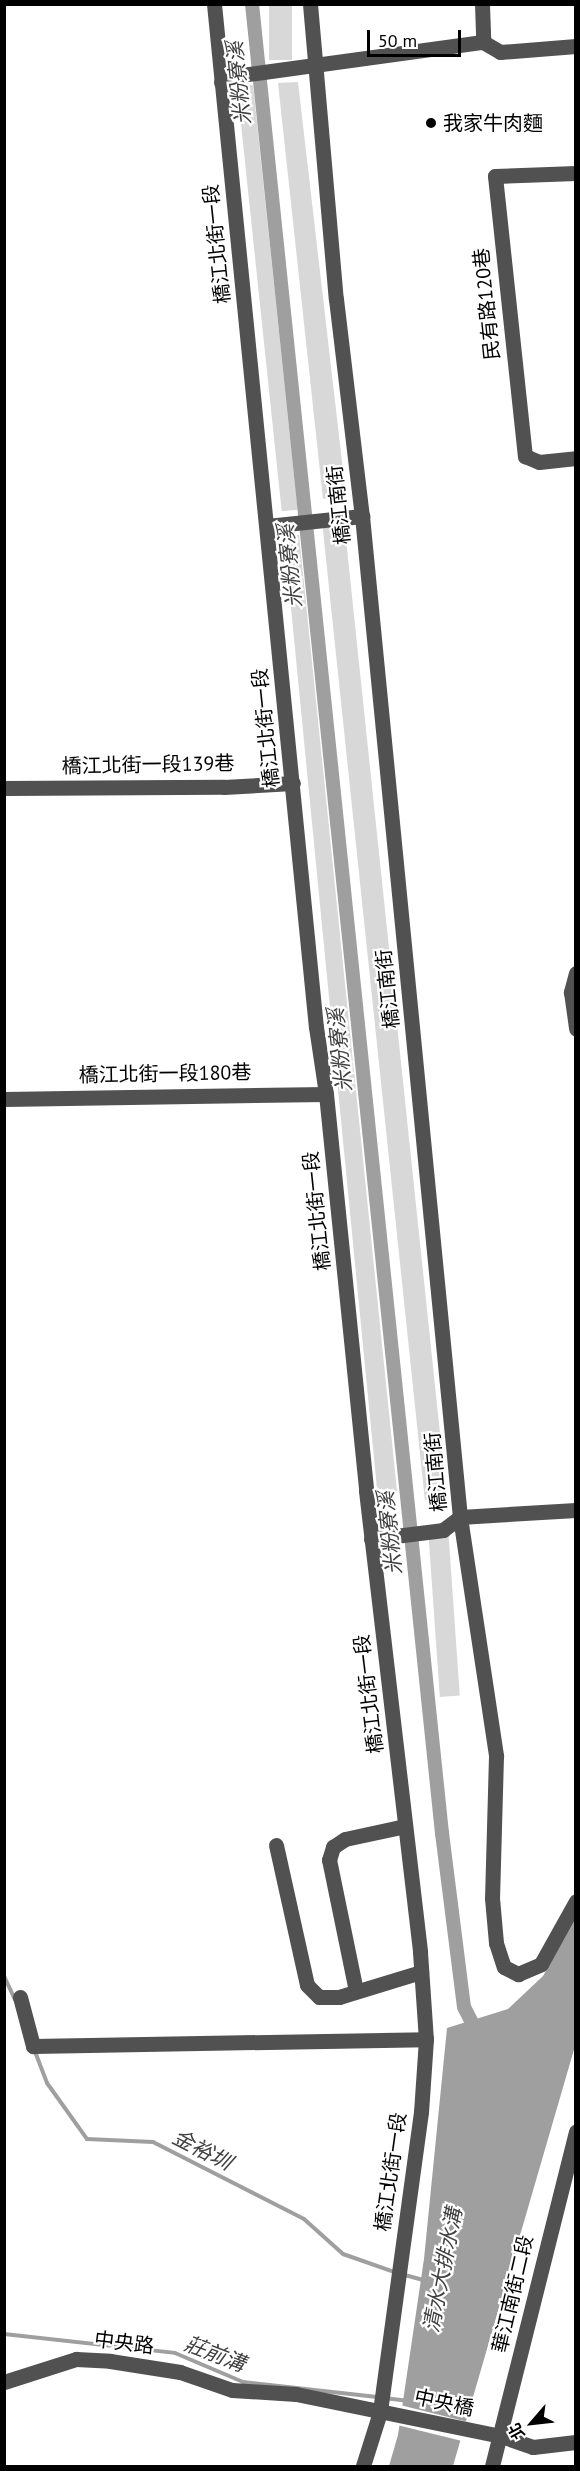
<!DOCTYPE html>
<html>
<head>
<meta charset="utf-8">
<style>
  body { margin:0 }
  #map { position:relative; width:580px; height:2471px; overflow:hidden; background:#fff; font-family:"PT Sans","Noto Sans TC",sans-serif }
  div>[style] { position:absolute }
  .green>* { inset:0; background:#d8d8d8; transform-origin:0 0 }
  .water>* { inset:0; background:#9f9f9f }
  .pier>* { inset:0; background:#fff; transform-origin:0 0 }
  .stream>* { height:4px; margin:-2px; padding:0 2px; transform-origin:2px; border-radius:2px; background:#9f9f9f }
  .canal>* { height:14px; margin:-7px; padding:0 7px; transform-origin:7px; border-radius:7px; background:#9f9f9f }
  .minor>* { height:15px; margin:-7.5px; padding:0 7.5px; transform-origin:7.5px; border-radius:7.5px; background:#515151 }
  .dots>* { width:16px; height:16px; translate:-50% -50%; box-sizing:border-box; border:3px solid #fff; border-radius:50% }
  span { translate:-50% -50%; white-space:nowrap; text-align:center; line-height:1.15; -webkit-text-stroke:4.5px #fff; paint-order:stroke }
  .poi-label { font-size:20px; color:#000 }
  .left { translate:0 -50%; text-align:left }
  .street-label { font-size:20px; color:#000 }
  .water-label { font-size:21px; color:#404040; font-style:italic }
  .frame { position:absolute; inset:0; border:6px solid #000; pointer-events:none }
  .north { position:absolute; left:502px; top:2393px; width:60px; height:60px; -webkit-text-stroke:4px #fff; paint-order:stroke; rotate:242deg; font-size:16px; font-weight:700; line-height:24px; text-align:center; color:#000 }
  .north::after { content:''; display:block; margin:auto; width:21px; height:27px; background:#000; clip-path:polygon(50% 0,100% 100%,50% 72%,0 100%) }
  .scale { position:absolute; left:367px; top:30px; width:94px; height:27px; box-sizing:border-box; border:3px solid #000; border-top:0; padding-left:8px; font-size:18px; line-height:21px; white-space:nowrap; color:#000; -webkit-text-stroke:4px #fff; paint-order:stroke }
</style>
</head>
<body>
<div id="map">
  <div class="green">
    <i style="left:269px;top:5px;width:23px;height:55px"></i>
    <i style="clip-path:polygon(298px 82px,346px 496px,323px 499px,278px 83px)"></i>
    <i style="left:253px;top:85px;width:427px;height:16px;rotate:84deg"></i>
    <i style="left:344px;top:520px;width:983px;height:22px;rotate:84deg"></i>
    <i style="clip-path:polygon(299px 535px,397px 1491px,377px 1489px,284px 536px)"></i>
    <i style="left:448px;top:1527px;width:169px;height:20px;rotate:86deg"></i>
  </div>
  <div class="water">
    <i style="clip-path:polygon(575px 1920px,575px 2046px,453px 2466px,389px 2466px,398px 2435px,424px 2259px,447px 2028px,508px 2009px,543px 1976px)"></i>
  </div>
  <div class="pier">
    <i style="left:400px;top:2405px;width:71px;height:20px;rotate:14deg"></i>
  </div>
  <div class="stream">
    <i style="left:4px;top:1976px;width:26px;rotate:65deg"></i>
    <i style="left:34px;top:2049px;width:36px;rotate:69deg"></i>
    <i style="left:47px;top:2083px;width:69px;rotate:54.5deg"></i>
    <i style="left:87px;top:2139px;width:66px;rotate:2.6deg"></i>
    <i style="left:153px;top:2142px;width:169px;rotate:27deg"></i>
    <i style="left:304px;top:2219px;width:52px;rotate:41.9deg"></i>
    <i style="left:343px;top:2254px;width:54px;rotate:19.4deg"></i>
    <i style="left:401px;top:2274px;width:23px;rotate:15deg"></i>
    <i style="left:4px;top:2334px;width:172px;rotate:6.3deg"></i>
    <i style="left:175px;top:2353px;width:74px;rotate:23.1deg"></i>
    <i style="left:243px;top:2382px;width:135px;rotate:6.4deg"></i>
    <i style="left:384px;top:2398px;width:23px;rotate:7deg"></i>
  </div>
  <div class="canal">
    <i style="left:252px;top:4px;width:1839px;rotate:84.07deg"></i>
    <i style="left:442px;top:1833px;width:175px;rotate:82.8deg"></i>
    <i style="left:464px;top:2007px;width:30px;rotate:63deg"></i>
  </div>
  <div class="minor">
    <i style="left:214px;top:4px;width:1028px;rotate:84.31deg"></i>
    <i style="left:316px;top:1027px;width:68px;rotate:81.5deg"></i>
    <i style="left:326px;top:1094px;width:399px;rotate:84.2deg"></i>
    <i style="left:366px;top:1491px;width:464px;rotate:83.3deg"></i>
    <i style="left:420px;top:1952px;width:87px;rotate:86.1deg"></i>
    <i style="left:426px;top:2039px;width:73px;rotate:93.9deg"></i>
    <i style="left:421px;top:2112px;width:303px;rotate:97.8deg"></i>
    <i style="left:380px;top:2412px;width:57px;rotate:107.5deg"></i>
    <i style="left:310px;top:4px;width:296px;rotate:85deg"></i>
    <i style="left:336px;top:299px;width:219px;rotate:83.2deg"></i>
    <i style="left:362px;top:516px;width:1006px;rotate:84.41deg"></i>
    <i style="left:460px;top:1517px;width:242px;rotate:81.4deg"></i>
    <i style="left:496px;top:1756px;width:142px;rotate:91.6deg"></i>
    <i style="left:492px;top:1898px;width:45px;rotate:84.9deg"></i>
    <i style="left:496px;top:1943px;width:25px;rotate:72deg"></i>
    <i style="left:504px;top:1967px;width:16px;rotate:27deg"></i>
    <i style="left:518px;top:1974px;width:25px;rotate:-23deg"></i>
    <i style="left:541px;top:1964px;width:72px;rotate:-60.9deg"></i>
    <i style="left:482px;top:4px;width:38px;rotate:88deg"></i>
    <i style="left:483px;top:42px;width:20px;rotate:30deg"></i>
    <i style="left:500px;top:52px;width:76px;rotate:-4.5deg"></i>
    <i style="left:221px;top:82px;width:14px;rotate:-25deg"></i>
    <i style="left:234px;top:76px;width:251px;rotate:-7.8deg"></i>
    <i style="left:576px;top:173px;width:81px;rotate:177.9deg"></i>
    <i style="left:495px;top:176px;width:282px;rotate:83.9deg"></i>
    <i style="left:525px;top:456px;width:15px;rotate:23deg"></i>
    <i style="left:539px;top:462px;width:37px;rotate:-6deg"></i>
    <i style="left:267px;top:526px;width:96px;rotate:-6deg"></i>
    <i style="left:4px;top:788px;width:220px;rotate:-0.3deg"></i>
    <i style="left:224px;top:787px;width:69px;rotate:-3.3deg"></i>
    <i style="left:576px;top:973px;width:20px;rotate:105deg"></i>
    <i style="left:571px;top:992px;width:37px;rotate:82deg"></i>
    <i style="left:4px;top:1099px;width:322px;rotate:-0.9deg"></i>
    <i style="left:371px;top:1539px;width:73px;rotate:-7.1deg"></i>
    <i style="left:443px;top:1530px;width:21px;rotate:-37deg"></i>
    <i style="left:460px;top:1517px;width:116px;rotate:-3.5deg"></i>
    <i style="left:276px;top:1845px;width:143px;rotate:77.5deg"></i>
    <i style="left:307px;top:1985px;width:17px;rotate:45deg"></i>
    <i style="left:319px;top:1997px;width:20px"></i>
    <i style="left:339px;top:1997px;width:86px;rotate:-17deg"></i>
    <i style="left:356px;top:1991px;width:134px;rotate:-101.6deg"></i>
    <i style="left:329px;top:1860px;width:14px;rotate:-73deg"></i>
    <i style="left:333px;top:1847px;width:14px;rotate:-34deg"></i>
    <i style="left:345px;top:1839px;width:61px;rotate:-12.2deg"></i>
    <i style="left:20px;top:1997px;width:51px;rotate:75.1deg"></i>
    <i style="left:33px;top:2046px;width:393px;rotate:-1deg"></i>
    <i style="left:4px;top:2382px;width:76px;rotate:-17.7deg"></i>
    <i style="left:76px;top:2359px;width:34px;rotate:3deg"></i>
    <i style="left:110px;top:2361px;width:71px;rotate:8.9deg"></i>
    <i style="left:180px;top:2372px;width:55px;rotate:19.1deg"></i>
    <i style="left:232px;top:2390px;width:64px;rotate:3.6deg"></i>
    <i style="left:296px;top:2394px;width:209px;rotate:11.6deg"></i>
    <i style="left:501px;top:2436px;width:34px;rotate:19deg"></i>
    <i style="left:533px;top:2447px;width:43px;rotate:-6.6deg"></i>
    <i style="left:492px;top:2466px;width:345px;rotate:-75.9deg"></i>
  </div>
  <div class="dots">
    <i style="left:431px;top:123px;background:#000"></i>
  </div>
  <div class="poi-label">
    <span class="left" style="left:443px;top:123px">我家牛肉麵</span>
  </div>
  <div class="street-label">
    <span style="left:217px;top:244px;rotate:-96deg">橋江北街一段</span>
    <span style="left:487px;top:304px;rotate:-96deg">民有路120巷</span>
    <span style="left:339px;top:505px;rotate:-96deg">橋江南街</span>
    <span style="left:266px;top:728px;rotate:-96deg">橋江北街一段</span>
    <span style="left:148px;top:765px;rotate:-1deg">橋江北街一段139巷</span>
    <span style="left:388px;top:989px;rotate:-96deg">橋江南街</span>
    <span style="left:165px;top:1074px;rotate:-1deg">橋江北街一段180巷</span>
    <span style="left:317px;top:1211px;rotate:-96deg">橋江北街一段</span>
    <span style="left:436px;top:1472px;rotate:-95deg">橋江南街</span>
    <span style="left:369px;top:1694px;rotate:-97deg">橋江北街一段</span>
    <span style="left:391px;top:2172px;rotate:-82deg">橋江北街一段</span>
    <span style="left:513px;top:2294px;rotate:-77deg">華江南街二段</span>
    <span style="left:124px;top:2343px;rotate:7deg">中央路</span>
    <span style="left:444px;top:2403px;rotate:12deg">中央橋</span>
  </div>
  <div class="water-label">
    <span style="left:239px;top:83px;rotate:-96deg">米粉寮溪</span>
    <span style="left:290px;top:566px;rotate:-96deg">米粉寮溪</span>
    <span style="left:340px;top:1050px;rotate:-96deg">米粉寮溪</span>
    <span style="left:390px;top:1533px;rotate:-96deg">米粉寮溪</span>
    <span style="left:202px;top:2150px;rotate:27deg">金裕圳</span>
    <span style="left:443px;top:2270px;rotate:-79deg">清水大排水溝</span>
    <span style="left:215px;top:2354px;rotate:21deg">莊前溝</span>
  </div>
  <div class="frame"></div>
  <div class="north">北</div>
  <div class="scale">50 m</div>
</div>
</body>
</html>
